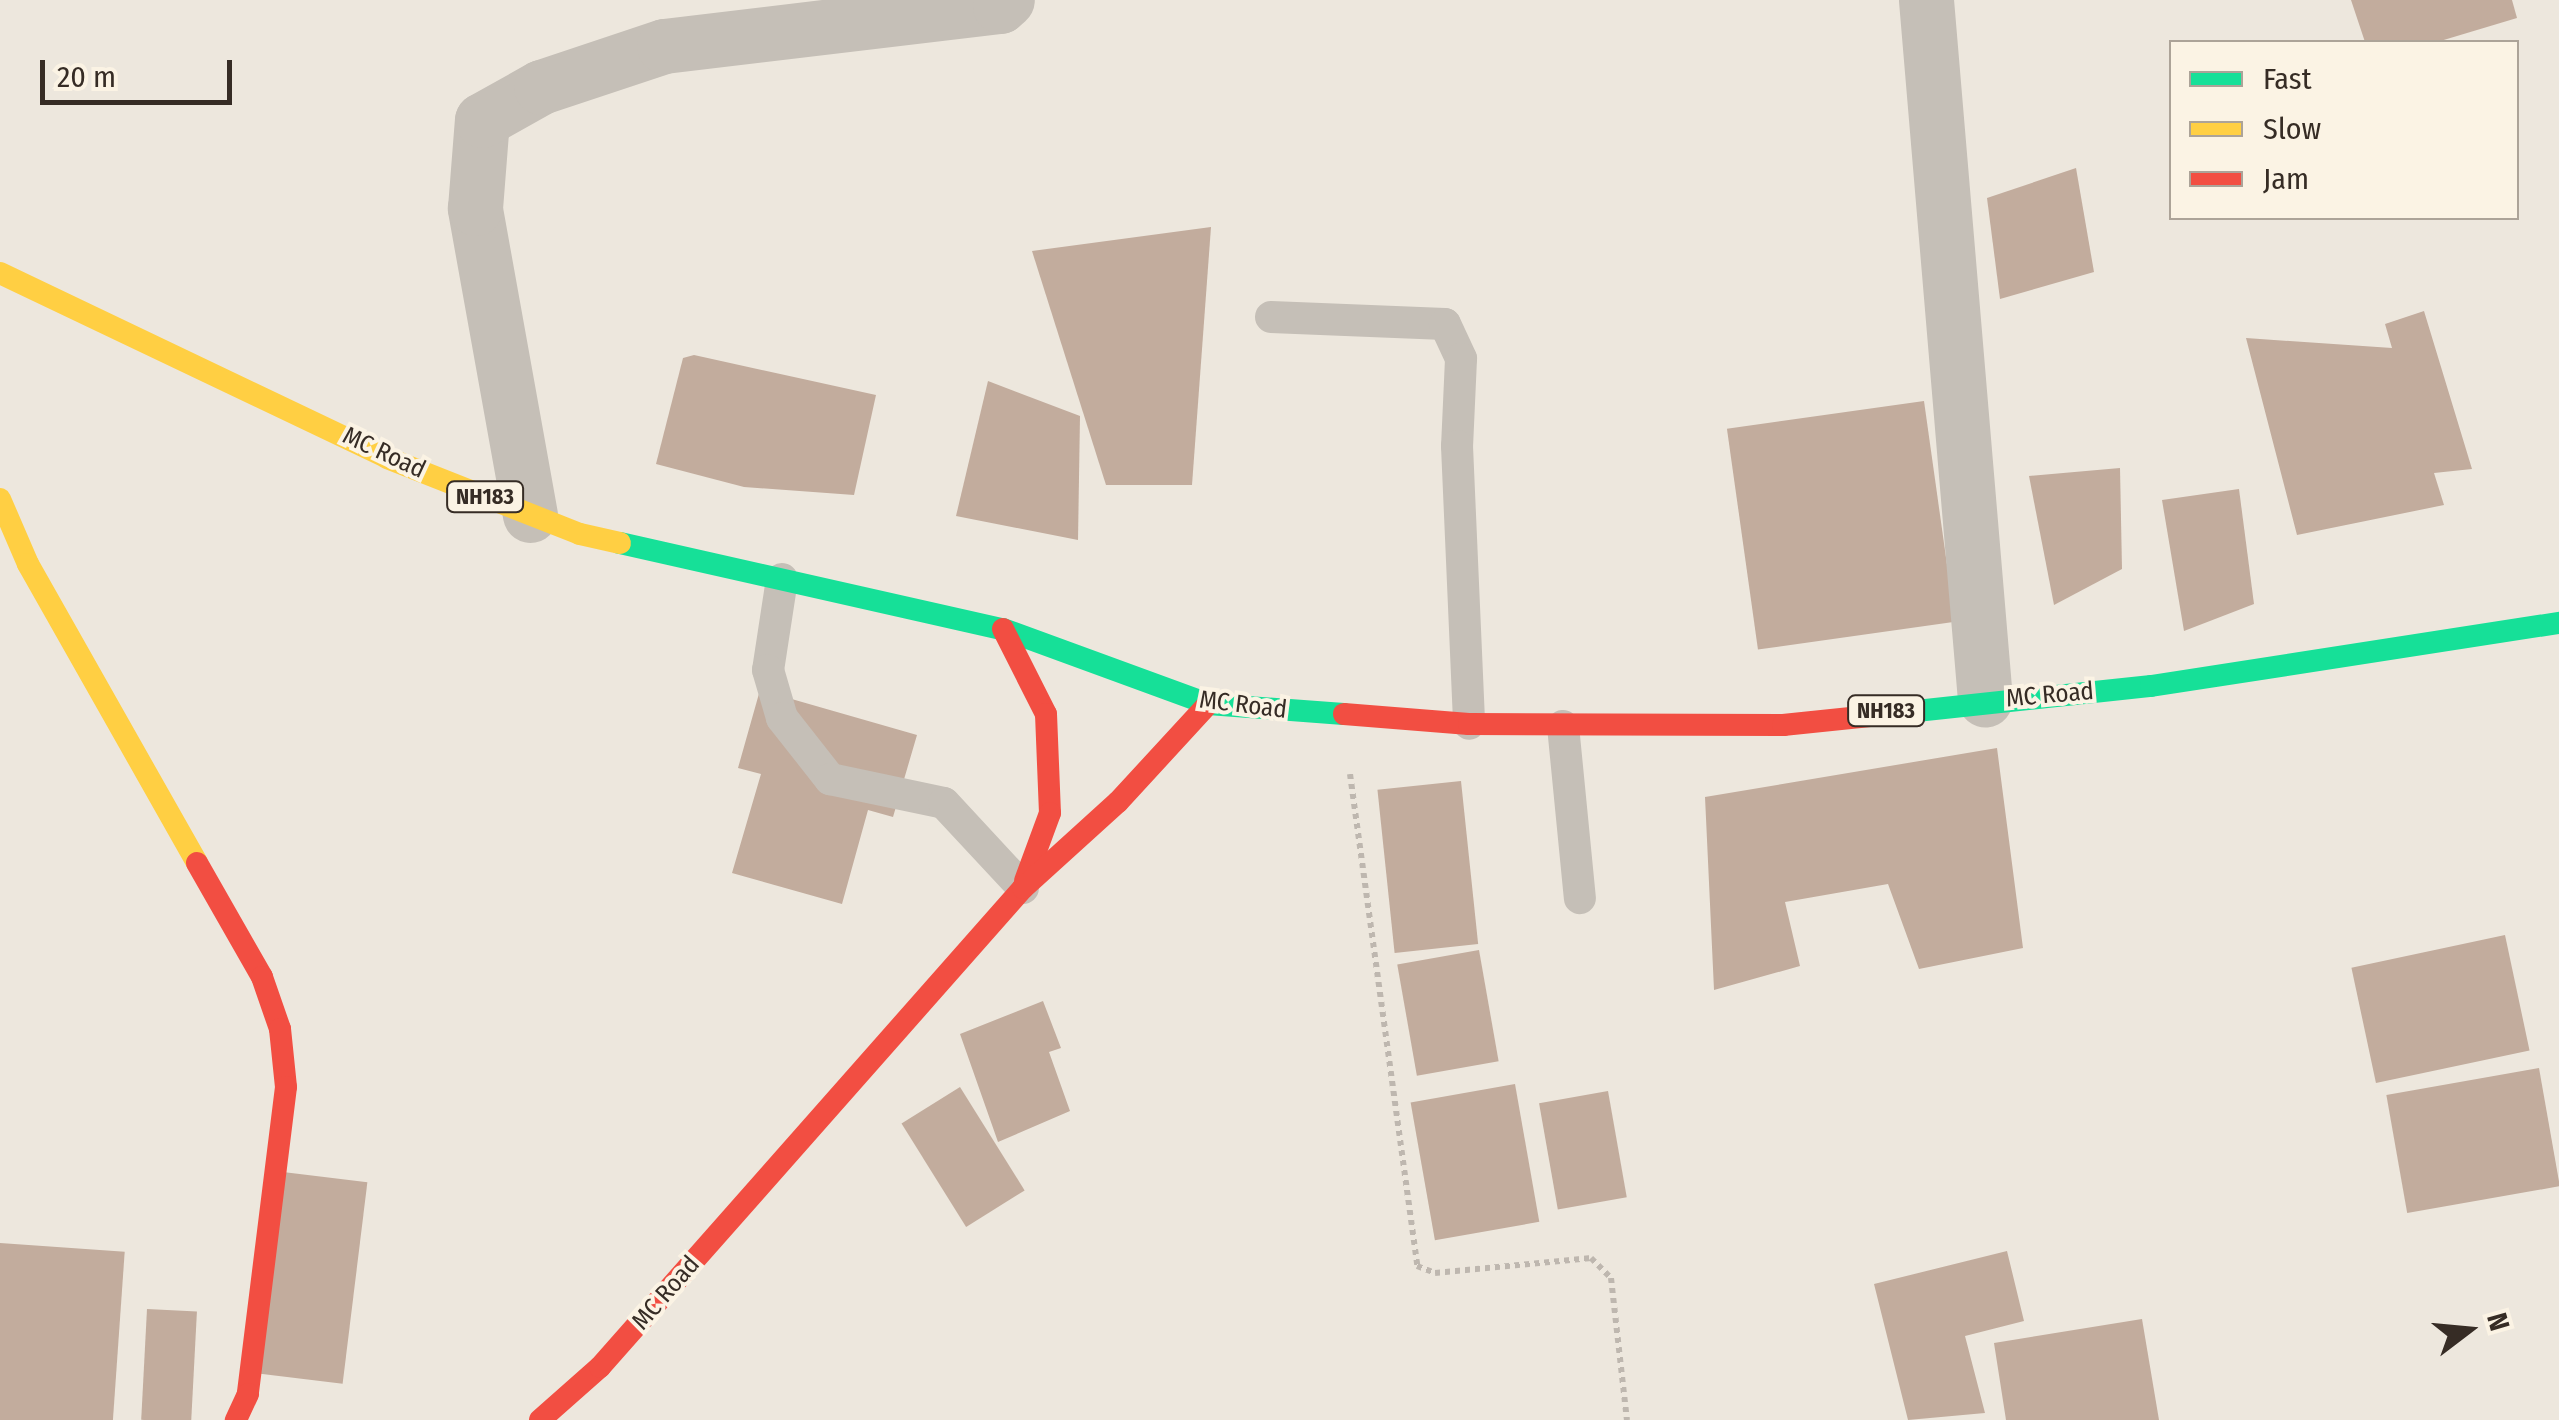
<!DOCTYPE html>
<html>
<head>
<meta charset="utf-8">
<style>
  body { margin:0 }
  #map { position:relative; width:2559px; height:1420px; overflow:hidden; background:#ede7dd; font-family:"Fira Sans Condensed",sans-serif }
  div>[style] { position:absolute }
  .building>* { inset:0; background:#c2ac9d; transform-origin:0 0 }
  .path>* { height:6px; margin-top:-3px; transform-origin:0; background:repeating-linear-gradient(90deg,#beb7af 0 5px,transparent 0 10px) }
  .lane>* { height:32px; margin:-16px; padding:0 16px; transform-origin:16px; border-radius:16px; background:#c5bfb7 }
  .street>* { height:55px; margin:-27.5px; padding:0 27.5px; transform-origin:27.5px; border-radius:27.5px; background:#c5bfb7 }
  .fast>* { height:22px; margin:-11px; padding:0 11px; transform-origin:11px; border-radius:11px; background:#16e098 }
  .slow>* { height:22px; margin:-11px; padding:0 11px; transform-origin:11px; border-radius:11px; background:#ffcf43 }
  .jam>* { height:22px; margin:-11px; padding:0 11px; transform-origin:11px; border-radius:11px; background:#f24e42 }
  span { translate:-50% -50%; white-space:nowrap; text-align:center; line-height:1.15; -webkit-text-stroke:8px #fbf3e4; paint-order:stroke }
  .shield-label span { padding:2px 8px; background:#fbf3e4; border:2px solid; border-radius:8px; -webkit-text-stroke-width:0 }
  .shield-label { font-size:22px; color:#362c25; font-weight:700 }
  .street-label { font-size:25px; color:#362c25 }
  .legend { position:absolute; left:2169px; top:40px; width:350px; height:180px; box-sizing:border-box; background:#fbf3e4; border:2px solid #aca398; margin:0; padding:12px 18px; list-style:none; font-size:30px; color:#362c25 }
  .legend li { display:flex; align-items:center; gap:20px; height:50px }
  .legend b { width:50px; border:2px solid #aca398 }
  .north { position:absolute; left:2419px; top:1280px; width:100px; height:100px; -webkit-text-stroke:8px #fbf3e4; paint-order:stroke; rotate:74deg; font-size:28px; font-weight:700; line-height:40px; text-align:center; color:#362c25 }
  .north::after { content:''; display:block; margin:auto; width:35px; height:45px; background:#362c25; clip-path:polygon(50% 0,100% 100%,50% 72%,0 100%) }
  .scale { position:absolute; left:40px; top:60px; width:192px; height:45px; box-sizing:border-box; border:5px solid #362c25; border-top:0; padding-left:12px; font-size:30px; line-height:35px; white-space:nowrap; color:#362c25; -webkit-text-stroke:8px #fbf3e4; paint-order:stroke }
</style>
</head>
<body>
<div id="map">
  <div class="building">
    <i style="clip-path:polygon(2351px 0,2512px 0,2517px 18px,2437px 42px,2365px 42px)"></i>
    <i style="clip-path:polygon(2076px 168px,2094px 272px,2000px 299px,1987px 198px)"></i>
    <i style="clip-path:polygon(1211px 227px,1192px 485px,1106px 485px,1032px 251px)"></i>
    <i style="clip-path:polygon(2424px 311px,2472px 469px,2434px 473px,2444px 505px,2297px 535px,2246px 338px,2392px 348px,2385px 324px)"></i>
    <i style="clip-path:polygon(694px 355px,876px 395px,854px 495px,744px 487px,656px 464px,683px 358px)"></i>
    <i style="clip-path:polygon(988px 381px,1080px 416px,1078px 540px,956px 516px)"></i>
    <i style="left:1924px;top:401px;width:223px;height:199px;rotate:82deg"></i>
    <i style="clip-path:polygon(2120px 468px,2122px 569px,2054px 605px,2029px 476px)"></i>
    <i style="clip-path:polygon(2239px 489px,2254px 604px,2184px 631px,2162px 500px)"></i>
    <i style="clip-path:polygon(760px 690px,917px 735px,893px 817px,868px 810px,842px 904px,732px 873px,761px 774px,738px 768px)"></i>
    <i style="clip-path:polygon(1997px 748px,2023px 948px,1919px 969px,1888px 884px,1785px 902px,1800px 966px,1714px 990px,1705px 797px)"></i>
    <i style="left:1461px;top:781px;width:164px;height:84px;rotate:84deg"></i>
    <i style="left:2505px;top:935px;width:118px;height:157px;rotate:78deg"></i>
    <i style="left:1479px;top:950px;width:113px;height:83px;rotate:80deg"></i>
    <i style="clip-path:polygon(1043px 1001px,1061px 1048px,1049px 1052px,1070px 1111px,998px 1142px,960px 1034px)"></i>
    <i style="left:2539px;top:1068px;width:120px;height:155px;rotate:80deg"></i>
    <i style="left:1515px;top:1084px;width:140px;height:106px;rotate:80deg"></i>
    <i style="left:960px;top:1087px;width:122px;height:69px;rotate:58deg"></i>
    <i style="left:1608px;top:1091px;width:108px;height:70px;rotate:80deg"></i>
    <i style="left:283px;top:1172px;width:85px;height:203px;rotate:7deg"></i>
    <i style="left:0;top:1243px;width:125px;height:177px;rotate:4deg"></i>
    <i style="clip-path:polygon(2007px 1251px,2024px 1321px,1965px 1336px,1985px 1413px,1908px 1420px,1874px 1284px)"></i>
    <i style="left:147px;top:1309px;width:50px;height:111px;rotate:3deg"></i>
    <i style="clip-path:polygon(2142px 1319px,2159px 1420px,2006px 1420px,1994px 1343px)"></i>
  </div>
  <div class="path">
    <i style="left:1350px;top:774px;width:497px;rotate:82.2deg"></i>
    <i style="left:1417px;top:1266px;width:19px;rotate:21deg"></i>
    <i style="left:1435px;top:1273px;width:157px;rotate:-5.5deg"></i>
    <i style="left:1591px;top:1258px;width:28px;rotate:45deg"></i>
    <i style="left:1611px;top:1278px;width:143px;rotate:83.6deg"></i>
  </div>
  <div class="lane">
    <i style="left:1271px;top:317px;width:174px;rotate:2.3deg"></i>
    <i style="left:1445px;top:324px;width:38px;rotate:65deg"></i>
    <i style="left:1461px;top:359px;width:87px;rotate:92.6deg"></i>
    <i style="left:1457px;top:446px;width:278px;rotate:87.5deg"></i>
    <i style="left:782px;top:579px;width:92px;rotate:98.7deg"></i>
    <i style="left:768px;top:670px;width:50px;rotate:73.7deg"></i>
    <i style="left:782px;top:718px;width:78px;rotate:51.8deg"></i>
    <i style="left:830px;top:779px;width:116px;rotate:11.9deg"></i>
    <i style="left:944px;top:803px;width:116px;rotate:47.1deg"></i>
    <i style="left:1563px;top:726px;width:173px;rotate:84.4deg"></i>
  </div>
  <div class="street">
    <i style="left:1926px;top:0;width:702px;rotate:85.18deg"></i>
    <i style="left:530px;top:515px;width:312px;rotate:-100.2deg"></i>
    <i style="left:475px;top:208px;width:88px;rotate:-85.5deg"></i>
    <i style="left:482px;top:120px;width:68px;rotate:-29.2deg"></i>
    <i style="left:541px;top:87px;width:130px;rotate:-18.4deg"></i>
    <i style="left:664px;top:46px;width:338px;rotate:-6.8deg"></i>
    <i style="left:1000px;top:6px;width:9px;rotate:-41deg"></i>
  </div>
  <div class="fast">
    <i style="left:620px;top:543px;width:393px;rotate:12.7deg"></i>
    <i style="left:1003px;top:629px;width:218px;rotate:20.1deg"></i>
    <i style="left:1208px;top:704px;width:136px;rotate:4.2deg"></i>
    <i style="left:1879px;top:715px;width:274px;rotate:-6.1deg"></i>
    <i style="left:2151px;top:686px;width:413px;rotate:-8.8deg"></i>
  </div>
  <div class="slow">
    <i style="left:0;top:273px;width:429px;rotate:25.5deg"></i>
    <i style="left:387px;top:458px;width:207px;rotate:21.5deg"></i>
    <i style="left:580px;top:534px;width:41px;rotate:12.7deg"></i>
    <i style="left:0;top:499px;width:71px;rotate:66.7deg"></i>
    <i style="left:28px;top:564px;width:343px;rotate:60.5deg"></i>
  </div>
  <div class="jam">
    <i style="left:1003px;top:629px;width:95px;rotate:63.2deg"></i>
    <i style="left:1046px;top:714px;width:99px;rotate:87.7deg"></i>
    <i style="left:1050px;top:813px;width:72px;rotate:110.2deg"></i>
    <i style="left:1344px;top:714px;width:125px;rotate:4.6deg"></i>
    <i style="left:1469px;top:724px;width:314px;rotate:0.2deg"></i>
    <i style="left:1783px;top:725px;width:97px;rotate:-5.9deg"></i>
    <i style="left:197px;top:863px;width:131px;rotate:60.3deg"></i>
    <i style="left:262px;top:977px;width:55px;rotate:70.9deg"></i>
    <i style="left:280px;top:1029px;width:58px;rotate:84.1deg"></i>
    <i style="left:286px;top:1087px;width:309px;rotate:97.1deg"></i>
    <i style="left:248px;top:1394px;width:29px;rotate:115deg"></i>
    <i style="left:540px;top:1420px;width:80px;rotate:-41.5deg"></i>
    <i style="left:600px;top:1367px;width:639px;rotate:-48.55deg"></i>
    <i style="left:1023px;top:888px;width:128px;rotate:-42.2deg"></i>
    <i style="left:1118px;top:802px;width:133px;rotate:-47.4deg"></i>
  </div>
  <div class="shield-label">
    <span style="left:485px;top:497px">NH183</span>
    <span style="left:1886px;top:711px">NH183</span>
  </div>
  <div class="street-label">
    <span style="left:384px;top:453px;rotate:25deg">MC Road</span>
    <span style="left:2050px;top:695px;rotate:-5deg">MC Road</span>
    <span style="left:1243px;top:705px;rotate:7deg">MC Road</span>
    <span style="left:666px;top:1293px;rotate:-49deg">MC Road</span>
  </div>
  <ul class="legend">
  <li><b style="height:12px;background:#16e098"></b>Fast</li>
  <li><b style="height:12px;background:#ffcf43"></b>Slow</li>
  <li><b style="height:12px;background:#f24e42"></b>Jam</li>
  </ul>
  <div class="north">N</div>
  <div class="scale">20 m</div>
</div>
</body>
</html>
